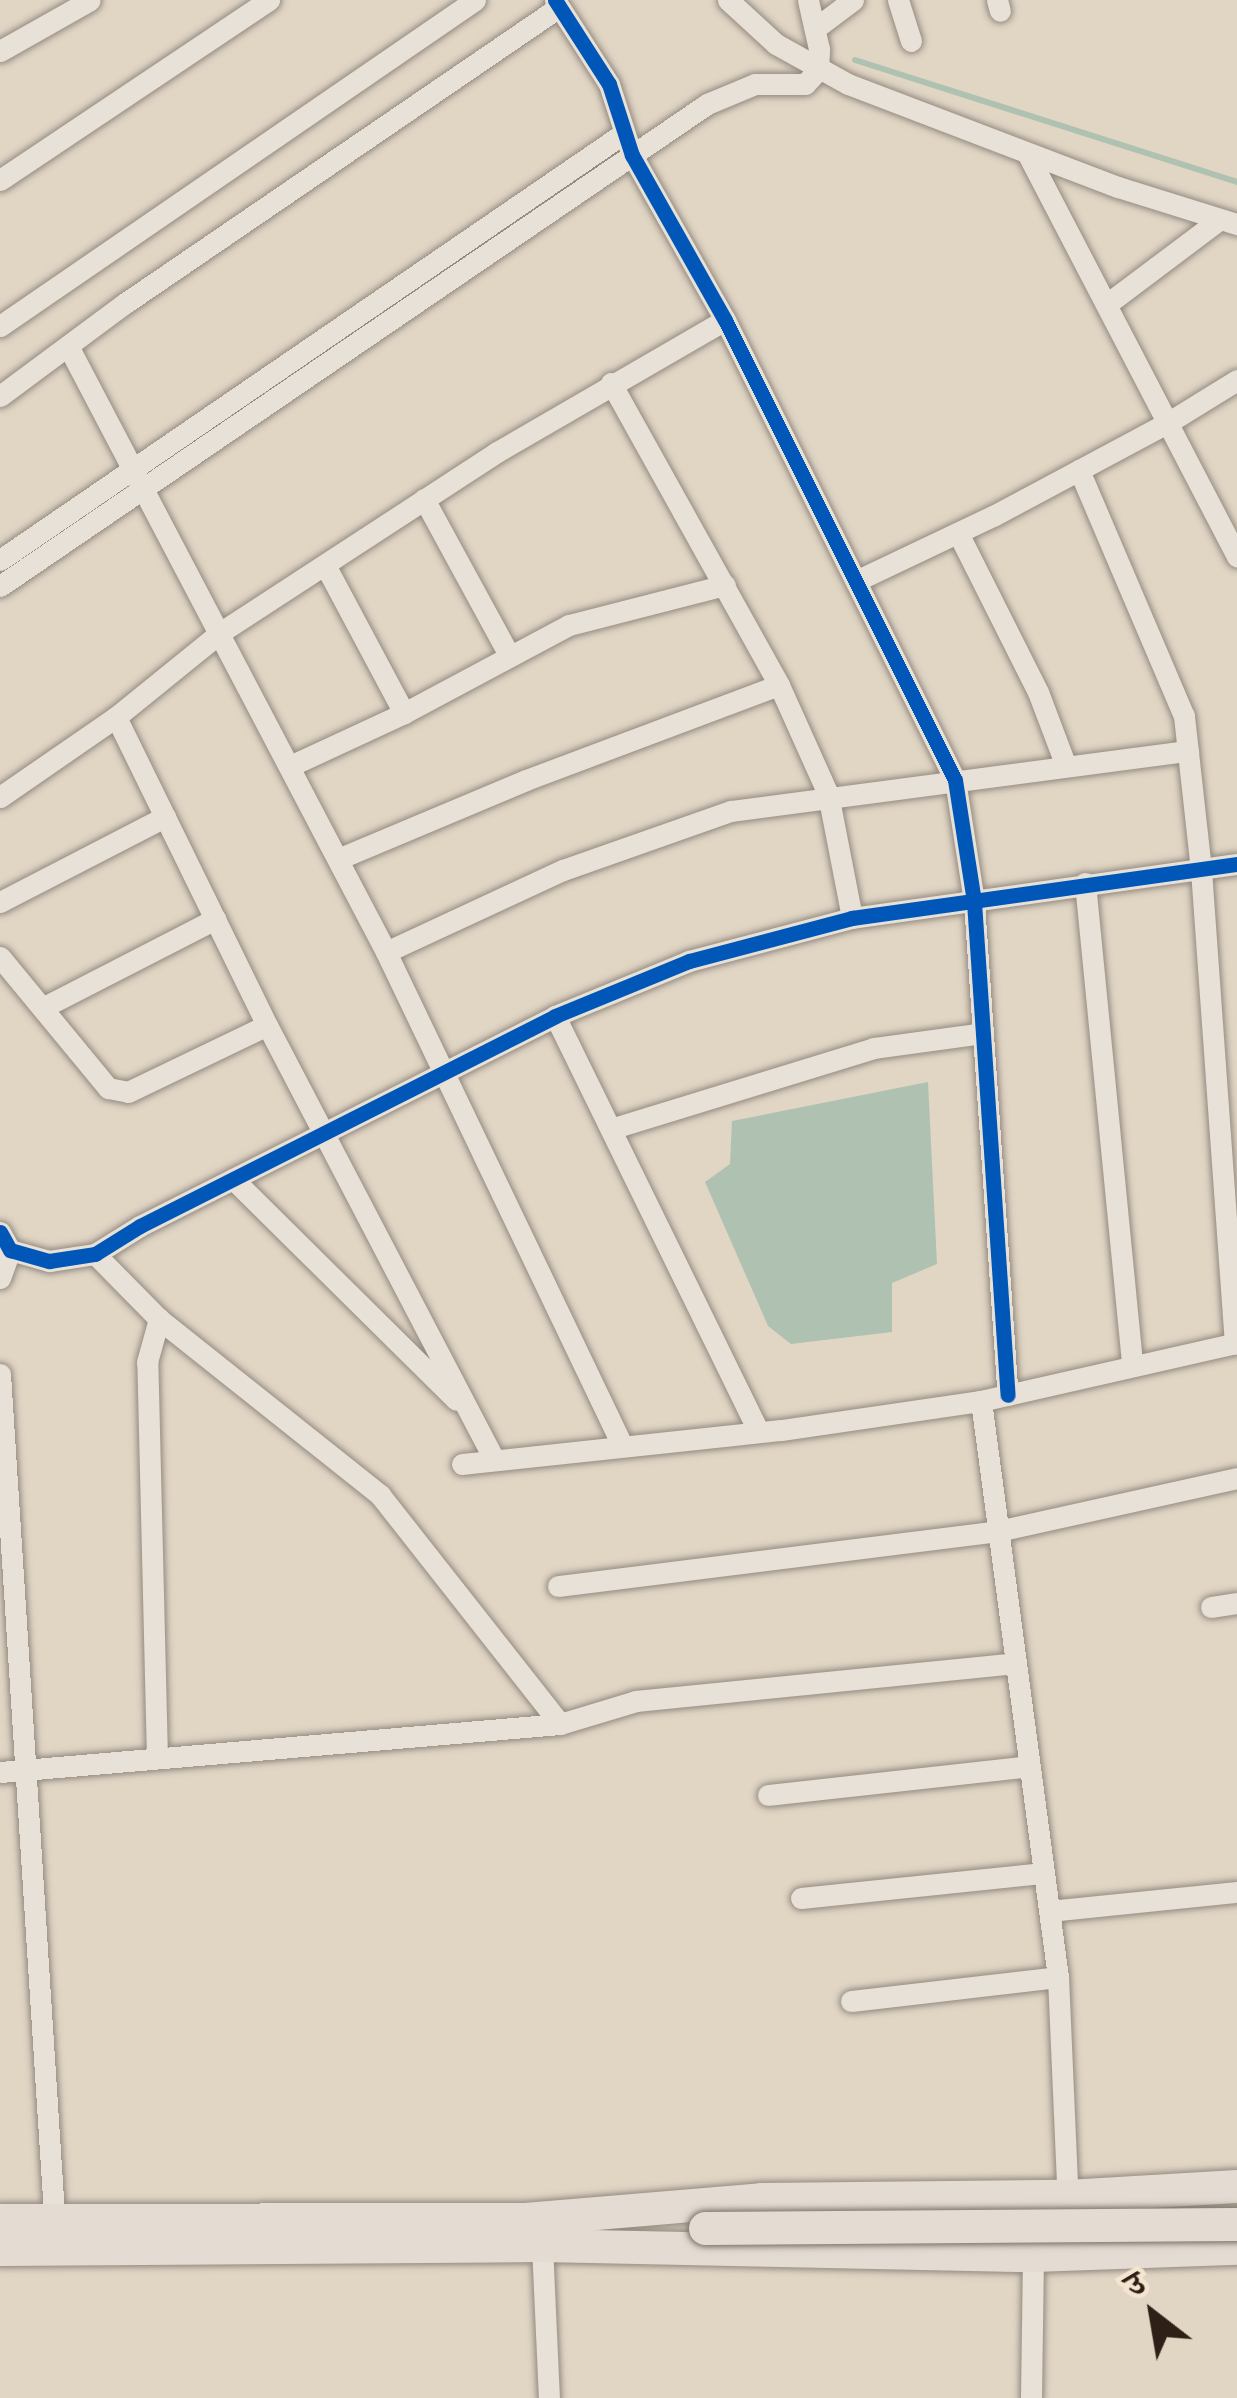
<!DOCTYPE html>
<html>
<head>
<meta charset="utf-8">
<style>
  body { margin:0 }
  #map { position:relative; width:1237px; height:2398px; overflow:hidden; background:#e1d5c4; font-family:"Gentium Book Plus","Noto Serif Devanagari",serif }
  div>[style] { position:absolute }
  .water>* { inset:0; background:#afc2b2 }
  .stream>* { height:6px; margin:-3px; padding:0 3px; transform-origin:3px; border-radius:3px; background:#afc2b2 }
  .roads { filter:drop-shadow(0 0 3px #948b80) drop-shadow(0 0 3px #948b80) }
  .street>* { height:21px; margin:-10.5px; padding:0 10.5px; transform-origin:10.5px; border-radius:10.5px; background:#e7e1d8 }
  .primary>* { height:33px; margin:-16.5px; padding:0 16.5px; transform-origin:16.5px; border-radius:16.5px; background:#e4dcd2 }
  .bridges { filter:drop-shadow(0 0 3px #7b7369) drop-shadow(0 0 3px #7b7369) }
  .primary-bridge>* { height:33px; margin:-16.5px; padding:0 16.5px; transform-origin:16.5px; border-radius:16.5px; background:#e4dcd2 }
  .cycleway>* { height:15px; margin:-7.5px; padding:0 7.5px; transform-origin:7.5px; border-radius:7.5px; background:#0057b8 }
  span { translate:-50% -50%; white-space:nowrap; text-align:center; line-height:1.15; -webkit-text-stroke:9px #f4e5d0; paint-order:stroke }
  .north { position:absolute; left:1093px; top:2254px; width:120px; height:120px; -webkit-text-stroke:9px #f4e5d0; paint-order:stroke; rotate:329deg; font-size:33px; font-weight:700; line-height:48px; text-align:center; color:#2f2017 }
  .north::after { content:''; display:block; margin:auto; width:42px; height:54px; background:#2f2017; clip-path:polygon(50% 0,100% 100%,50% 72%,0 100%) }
</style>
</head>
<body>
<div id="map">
  <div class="water">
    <i style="clip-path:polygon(928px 1082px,937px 1264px,892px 1283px,892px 1332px,791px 1344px,768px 1326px,705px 1182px,730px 1164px,732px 1121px)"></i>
  </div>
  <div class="stream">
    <i style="left:855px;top:60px;width:401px;rotate:17.7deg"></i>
  </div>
  <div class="roads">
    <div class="street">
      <i style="left:555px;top:0;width:100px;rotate:57.3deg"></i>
      <i style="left:609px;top:84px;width:75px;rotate:72.1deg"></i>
      <i style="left:632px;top:155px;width:189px;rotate:60.6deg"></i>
      <i style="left:725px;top:320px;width:514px;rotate:63.43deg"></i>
      <i style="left:955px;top:780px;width:123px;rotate:81.1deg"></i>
      <i style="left:974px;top:902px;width:494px;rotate:86.1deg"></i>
      <i style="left:728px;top:0;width:65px;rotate:42.5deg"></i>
      <i style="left:776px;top:44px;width:82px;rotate:29.1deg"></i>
      <i style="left:848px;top:84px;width:289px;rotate:20.9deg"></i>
      <i style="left:1118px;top:187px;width:125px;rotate:17.3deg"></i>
      <i style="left:898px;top:0;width:43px;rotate:72.4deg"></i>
      <i style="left:997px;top:0;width:11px;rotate:75deg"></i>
      <i style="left:817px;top:27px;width:45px;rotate:-36.9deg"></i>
      <i style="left:0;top:51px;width:103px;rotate:-29.5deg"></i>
      <i style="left:1027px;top:153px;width:455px;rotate:62.5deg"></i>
      <i style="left:0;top:180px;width:324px;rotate:-33.8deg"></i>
      <i style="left:1107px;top:304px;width:140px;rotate:-36.9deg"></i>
      <i style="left:0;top:326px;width:576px;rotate:-34.46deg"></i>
      <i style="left:68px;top:346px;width:684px;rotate:62.31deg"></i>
      <i style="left:386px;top:952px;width:547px;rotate:64.42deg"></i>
      <i style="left:611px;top:383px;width:346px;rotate:60.9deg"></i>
      <i style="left:779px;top:685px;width:120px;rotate:65.8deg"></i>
      <i style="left:828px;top:794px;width:126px;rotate:79deg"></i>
      <i style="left:0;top:396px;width:154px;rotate:-36.6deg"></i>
      <i style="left:124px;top:304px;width:527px;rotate:-34.32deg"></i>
      <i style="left:1079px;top:470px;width:267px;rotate:66.9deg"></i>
      <i style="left:1184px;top:716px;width:155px;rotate:83.7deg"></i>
      <i style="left:1201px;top:870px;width:475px;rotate:85.9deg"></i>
      <i style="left:424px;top:499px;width:175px;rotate:61.4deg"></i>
      <i style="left:958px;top:533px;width:178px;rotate:63.3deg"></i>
      <i style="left:1038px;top:692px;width:79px;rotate:69.3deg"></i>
      <i style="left:0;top:560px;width:756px;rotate:-34.38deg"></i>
      <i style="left:325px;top:565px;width:168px;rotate:61.9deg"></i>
      <i style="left:858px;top:580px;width:149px;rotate:-25.4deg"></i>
      <i style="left:993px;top:516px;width:200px;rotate:-28.1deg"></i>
      <i style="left:1169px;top:422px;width:80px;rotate:-31.7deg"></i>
      <i style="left:0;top:586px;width:856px;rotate:-34.28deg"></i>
      <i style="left:707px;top:104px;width:52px;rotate:-22.6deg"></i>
      <i style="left:755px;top:84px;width:50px"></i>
      <i style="left:805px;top:84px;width:19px;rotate:-47deg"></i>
      <i style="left:818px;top:70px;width:21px;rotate:-87deg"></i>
      <i style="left:819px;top:49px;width:50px;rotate:-102.7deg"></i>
      <i style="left:116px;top:717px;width:343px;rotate:63.9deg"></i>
      <i style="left:267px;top:1025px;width:488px;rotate:62.4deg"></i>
      <i style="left:290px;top:766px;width:126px;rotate:-24.9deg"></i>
      <i style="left:404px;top:713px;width:187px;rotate:-28.1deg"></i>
      <i style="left:569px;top:625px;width:161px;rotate:-14.4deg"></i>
      <i style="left:0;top:797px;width:141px;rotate:-34.6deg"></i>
      <i style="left:116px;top:717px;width:135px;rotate:-39deg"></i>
      <i style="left:221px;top:632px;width:330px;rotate:-33.1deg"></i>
      <i style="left:497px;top:452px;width:263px;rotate:-30.1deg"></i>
      <i style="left:338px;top:859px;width:204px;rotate:-22.8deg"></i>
      <i style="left:526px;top:780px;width:270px;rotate:-20.6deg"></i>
      <i style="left:1085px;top:883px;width:485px;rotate:84.4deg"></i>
      <i style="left:0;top:902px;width:186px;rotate:-27.3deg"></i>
      <i style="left:386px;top:952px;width:195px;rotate:-24.9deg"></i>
      <i style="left:563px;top:870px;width:178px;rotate:-19.4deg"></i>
      <i style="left:731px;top:811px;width:461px;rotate:-7.5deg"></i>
      <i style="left:0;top:957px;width:170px;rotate:50.5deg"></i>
      <i style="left:108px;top:1088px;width:20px;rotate:11deg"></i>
      <i style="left:128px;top:1092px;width:154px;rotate:-25.7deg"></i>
      <i style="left:42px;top:1008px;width:195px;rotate:-27.2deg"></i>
      <i style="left:555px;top:1016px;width:463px;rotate:63.9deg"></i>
      <i style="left:614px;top:1128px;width:272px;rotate:-17.1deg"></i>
      <i style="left:874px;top:1048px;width:110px;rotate:-7.8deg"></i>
      <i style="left:233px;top:1179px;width:314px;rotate:44.7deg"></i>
      <i style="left:0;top:1232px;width:21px;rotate:61deg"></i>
      <i style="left:10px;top:1250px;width:41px;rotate:15.8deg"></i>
      <i style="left:49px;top:1261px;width:47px;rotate:-8.7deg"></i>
      <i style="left:95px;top:1254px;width:53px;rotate:-31.9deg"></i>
      <i style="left:140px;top:1226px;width:465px;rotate:-26.8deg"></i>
      <i style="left:555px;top:1016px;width:145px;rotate:-22.3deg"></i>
      <i style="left:689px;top:961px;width:169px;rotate:-14.8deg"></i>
      <i style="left:852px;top:918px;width:389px;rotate:-8deg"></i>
      <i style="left:95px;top:1254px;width:91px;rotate:45.4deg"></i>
      <i style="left:159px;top:1319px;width:283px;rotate:38.5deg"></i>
      <i style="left:380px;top:1495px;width:291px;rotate:51.8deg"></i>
      <i style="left:0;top:1278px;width:30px;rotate:-70deg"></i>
      <i style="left:0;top:1374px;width:858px;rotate:86.32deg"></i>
      <i style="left:981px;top:1401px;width:581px;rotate:82.39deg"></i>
      <i style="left:1058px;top:1977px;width:230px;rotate:87.5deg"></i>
      <i style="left:462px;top:1464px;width:321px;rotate:-6.1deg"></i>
      <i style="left:781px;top:1430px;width:202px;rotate:-8.3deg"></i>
      <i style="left:981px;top:1401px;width:262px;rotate:-12.8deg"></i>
      <i style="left:558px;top:1586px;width:443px;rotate:-7.1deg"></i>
      <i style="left:998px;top:1531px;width:245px;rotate:-12.5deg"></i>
      <i style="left:1211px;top:1607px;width:26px;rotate:-9deg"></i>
      <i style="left:157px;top:1758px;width:396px;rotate:-91.4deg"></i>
      <i style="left:147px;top:1362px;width:45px;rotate:-74.4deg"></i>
      <i style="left:0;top:1772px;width:562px;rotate:-4.9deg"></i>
      <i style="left:560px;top:1724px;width:79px;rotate:-16.8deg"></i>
      <i style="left:636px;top:1701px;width:381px;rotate:-5.7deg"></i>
      <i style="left:768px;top:1795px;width:263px;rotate:-6.3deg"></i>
      <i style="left:801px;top:1898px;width:244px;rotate:-5.9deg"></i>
      <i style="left:1049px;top:1911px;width:189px;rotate:-5.8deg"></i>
      <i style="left:851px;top:2001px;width:208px;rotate:-6.6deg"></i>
      <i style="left:542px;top:2245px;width:153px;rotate:87.4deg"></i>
      <i style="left:1031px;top:2398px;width:143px;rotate:-89.2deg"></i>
    </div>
    <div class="primary">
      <i style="left:0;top:2220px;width:525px;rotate:-0.11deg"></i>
      <i style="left:525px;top:2219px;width:237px;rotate:-4.8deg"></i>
      <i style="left:761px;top:2199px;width:306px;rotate:-0.6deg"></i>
      <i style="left:1067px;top:2196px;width:170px;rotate:-3.4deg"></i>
      <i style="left:0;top:2249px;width:542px;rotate:-0.42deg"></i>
      <i style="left:542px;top:2245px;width:491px;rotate:1.2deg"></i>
      <i style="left:1033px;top:2255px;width:204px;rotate:-2deg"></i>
    </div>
  </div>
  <div class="bridges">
    <div class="primary-bridge">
      <i style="left:705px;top:2228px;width:532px;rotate:-0.43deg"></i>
    </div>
  </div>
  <div class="cycleway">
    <i style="left:555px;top:0;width:100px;rotate:57.3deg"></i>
    <i style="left:609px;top:84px;width:75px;rotate:72.1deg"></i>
    <i style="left:632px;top:155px;width:189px;rotate:60.6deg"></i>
    <i style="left:725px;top:320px;width:514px;rotate:63.43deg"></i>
    <i style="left:955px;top:780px;width:123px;rotate:81.1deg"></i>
    <i style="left:974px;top:902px;width:494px;rotate:86.1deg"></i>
    <i style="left:0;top:1232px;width:21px;rotate:61deg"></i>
    <i style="left:10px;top:1250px;width:41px;rotate:15.8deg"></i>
    <i style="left:49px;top:1261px;width:47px;rotate:-8.7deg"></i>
    <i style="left:95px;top:1254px;width:53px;rotate:-31.9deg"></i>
    <i style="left:140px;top:1226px;width:465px;rotate:-26.8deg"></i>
    <i style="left:555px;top:1016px;width:145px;rotate:-22.3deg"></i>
    <i style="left:689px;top:961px;width:169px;rotate:-14.8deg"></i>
    <i style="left:852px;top:918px;width:389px;rotate:-8deg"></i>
  </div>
  <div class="north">उ</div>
</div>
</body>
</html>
